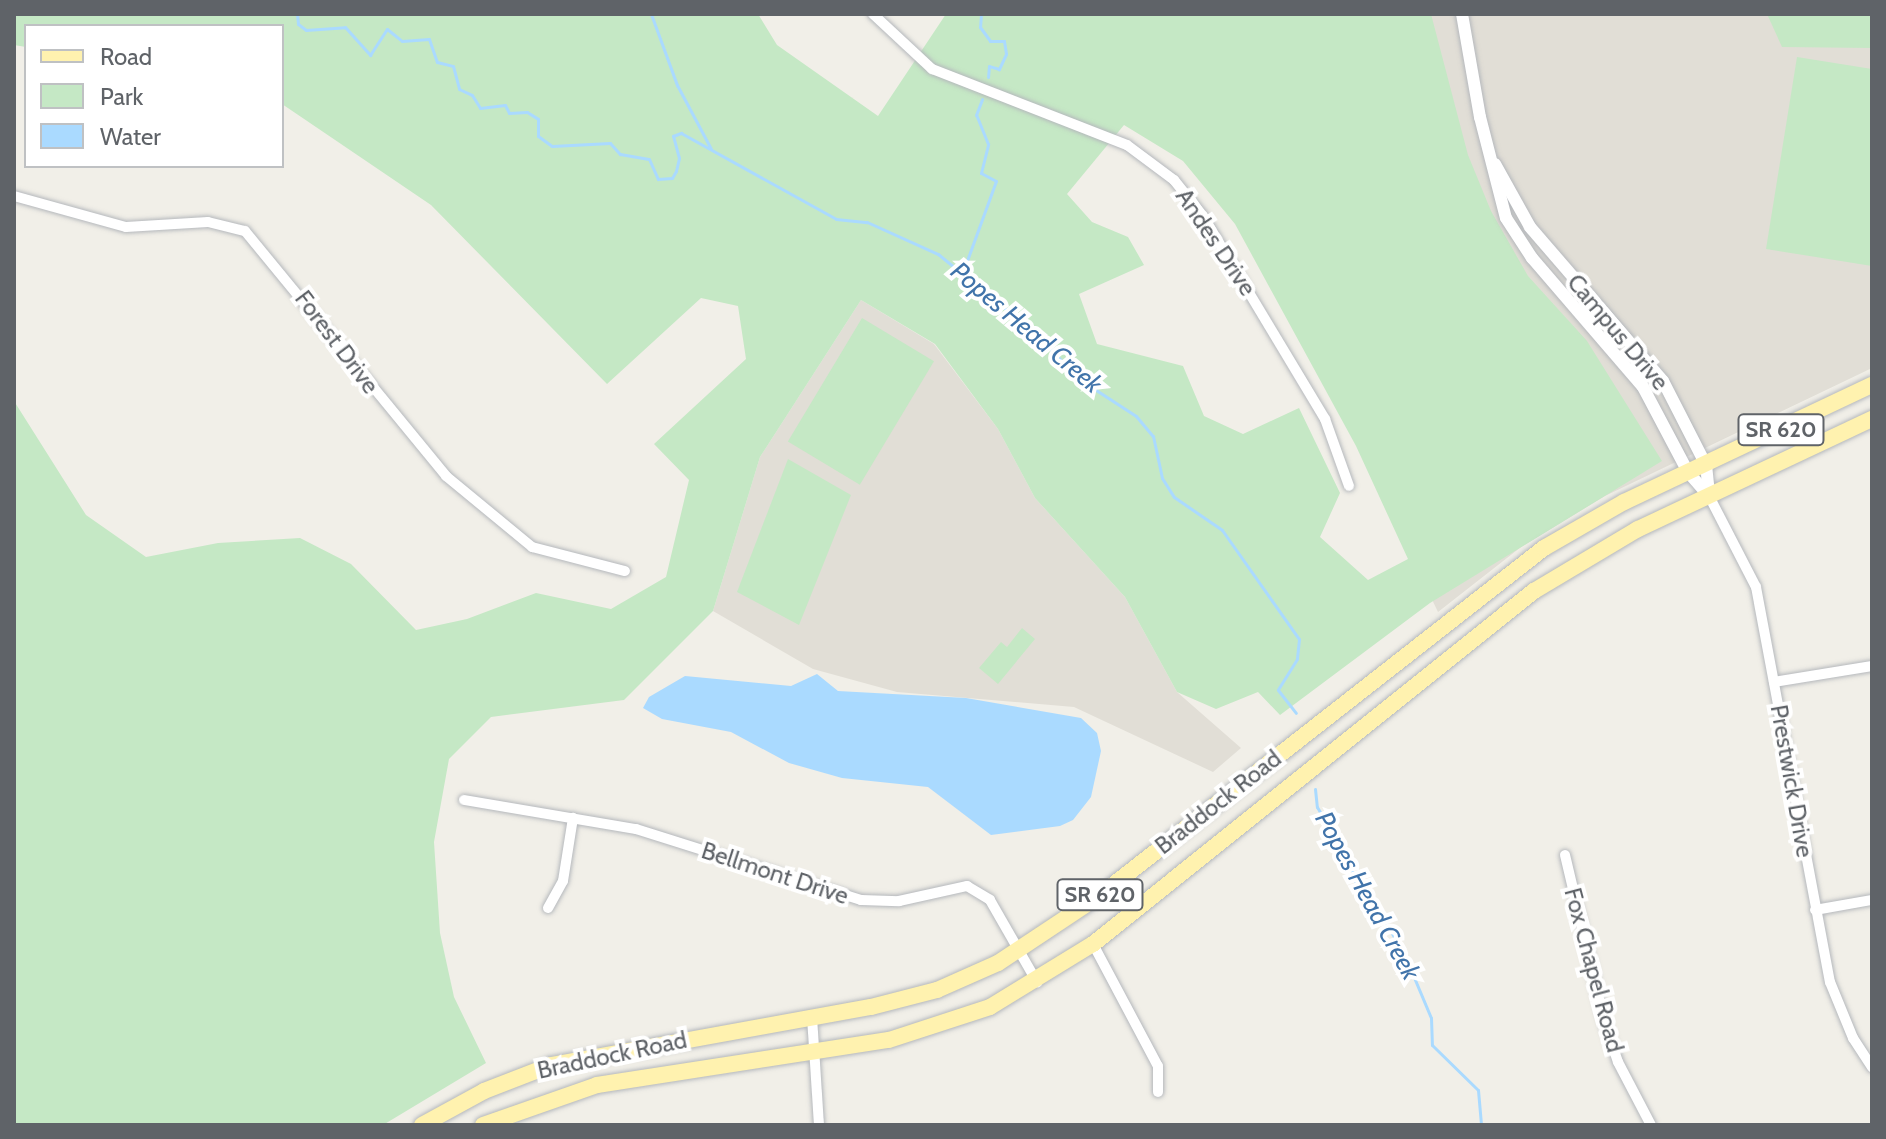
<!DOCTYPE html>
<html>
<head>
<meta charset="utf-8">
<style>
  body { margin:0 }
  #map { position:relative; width:1886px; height:1139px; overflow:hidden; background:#f1efe8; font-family:Cabin,sans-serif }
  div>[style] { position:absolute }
  .education>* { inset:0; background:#e1ded6 }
  .green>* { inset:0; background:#c5e8c5; transform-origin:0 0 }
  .water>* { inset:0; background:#aadaff }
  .stream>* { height:3px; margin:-1.5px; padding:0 1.5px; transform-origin:1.5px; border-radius:1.5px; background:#aadaff }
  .roads { filter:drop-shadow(0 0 2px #b5b8bc) drop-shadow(0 0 2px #b5b8bc) }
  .minor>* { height:10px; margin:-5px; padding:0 5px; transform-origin:5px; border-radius:5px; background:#fff }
  .tertiary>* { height:12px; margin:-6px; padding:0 6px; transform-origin:6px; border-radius:6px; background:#fff }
  .primary>* { height:16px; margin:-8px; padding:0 8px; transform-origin:8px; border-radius:8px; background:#fff2af }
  span { translate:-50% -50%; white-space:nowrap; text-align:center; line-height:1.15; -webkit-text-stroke:8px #fff; paint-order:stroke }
  .shield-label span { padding:2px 6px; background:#fff; border:2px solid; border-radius:6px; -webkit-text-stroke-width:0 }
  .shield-label { font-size:22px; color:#5f6368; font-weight:700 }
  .street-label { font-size:24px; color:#5f6368 }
  .water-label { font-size:26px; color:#4174aa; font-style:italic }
  .frame { position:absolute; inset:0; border:16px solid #5f6368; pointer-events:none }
  .legend { position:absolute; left:24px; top:24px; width:260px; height:144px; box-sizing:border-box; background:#fff; border:2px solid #bfc1c3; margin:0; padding:10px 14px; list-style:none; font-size:24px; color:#5f6368 }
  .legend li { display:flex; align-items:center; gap:16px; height:40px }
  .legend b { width:40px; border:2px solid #bfc1c3 }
</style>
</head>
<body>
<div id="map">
  <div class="education">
    <i style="clip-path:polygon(1151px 14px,1872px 14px,1872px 368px,1605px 496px,1521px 547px,1438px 612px)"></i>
    <i style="clip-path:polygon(861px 300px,934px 344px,998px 429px,1035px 498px,1125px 597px,1177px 692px,1241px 748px,1213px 772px,1074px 707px,897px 692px,813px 669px,713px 611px,760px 457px)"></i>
  </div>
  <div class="green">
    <i style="clip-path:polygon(evenodd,14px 14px,758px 14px,777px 45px,878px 116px,946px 14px,1431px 14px,1468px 155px,1491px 211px,1528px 276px,1587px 341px,1662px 461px,1430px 603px,1280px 715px,1258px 692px,1216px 709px,1177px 692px,1125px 597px,1035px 498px,998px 429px,935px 344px,861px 300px,760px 457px,713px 611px,624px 700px,491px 717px,449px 759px,434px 842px,440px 933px,454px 997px,486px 1063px,383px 1125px,14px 1125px,14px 401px,86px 515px,146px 557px,218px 543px,300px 538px,351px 564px,416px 630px,467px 619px,536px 593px,611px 609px,666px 577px,689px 480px,654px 444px,746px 359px,738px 306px,701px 298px,607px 384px,431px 205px,282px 104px,282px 26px,26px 26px,26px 47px,14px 45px,14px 14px,1124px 125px,1183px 161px,1235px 224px,1356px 446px,1408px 559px,1368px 580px,1320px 537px,1340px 493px,1299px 408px,1243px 434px,1204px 416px,1183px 366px,1097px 344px,1079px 294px,1144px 265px,1128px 237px,1092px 222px,1067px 194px,1124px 125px)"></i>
    <i style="clip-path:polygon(1767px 14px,1872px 14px,1872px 48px,1782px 47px)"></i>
    <i style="clip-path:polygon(1797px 57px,1872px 69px,1872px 266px,1766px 249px)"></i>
    <i style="left:862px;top:318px;width:84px;height:144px;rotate:31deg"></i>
    <i style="clip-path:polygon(788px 459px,851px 495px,799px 625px,737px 592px)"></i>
    <i style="clip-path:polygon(1022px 628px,1035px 639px,998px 684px,979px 668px,1001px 642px,1007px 647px)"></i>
  </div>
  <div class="water">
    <i style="clip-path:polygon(817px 674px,838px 691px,966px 698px,1081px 718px,1097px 733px,1101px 751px,1091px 797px,1073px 820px,1060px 826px,991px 835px,928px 787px,842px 778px,789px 763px,731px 732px,662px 719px,643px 708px,649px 697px,685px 676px,791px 686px)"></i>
  </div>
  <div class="stream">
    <i style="left:297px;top:14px;width:10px;rotate:84deg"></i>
    <i style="left:298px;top:24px;width:10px;rotate:37deg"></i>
    <i style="left:306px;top:30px;width:39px;rotate:-4deg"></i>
    <i style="left:345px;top:27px;width:38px;rotate:48deg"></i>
    <i style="left:370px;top:55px;width:31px;rotate:-57deg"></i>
    <i style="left:387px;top:29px;width:19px;rotate:39deg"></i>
    <i style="left:402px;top:41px;width:27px;rotate:-4deg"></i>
    <i style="left:429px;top:39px;width:24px;rotate:71deg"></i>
    <i style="left:437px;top:62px;width:16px;rotate:14deg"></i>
    <i style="left:453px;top:66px;width:24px;rotate:75deg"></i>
    <i style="left:459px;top:89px;width:14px;rotate:25deg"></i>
    <i style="left:472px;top:95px;width:15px;rotate:58deg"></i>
    <i style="left:480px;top:108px;width:25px;rotate:-7deg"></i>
    <i style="left:505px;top:105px;width:9px;rotate:63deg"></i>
    <i style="left:509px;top:113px;width:18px;rotate:-3deg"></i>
    <i style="left:527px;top:112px;width:13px;rotate:32deg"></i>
    <i style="left:538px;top:119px;width:17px;rotate:90deg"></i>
    <i style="left:538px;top:136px;width:17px;rotate:36deg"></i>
    <i style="left:552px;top:146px;width:58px;rotate:-3deg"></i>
    <i style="left:610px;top:143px;width:15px;rotate:48deg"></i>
    <i style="left:620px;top:154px;width:29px;rotate:10deg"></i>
    <i style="left:649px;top:159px;width:22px;rotate:66deg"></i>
    <i style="left:658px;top:179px;width:14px;rotate:-4deg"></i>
    <i style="left:672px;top:178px;width:8px;rotate:-60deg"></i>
    <i style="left:676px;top:171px;width:13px;rotate:-77deg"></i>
    <i style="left:679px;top:158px;width:23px;rotate:-105deg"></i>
    <i style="left:673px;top:136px;width:9px;rotate:-21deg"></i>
    <i style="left:681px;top:133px;width:177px;rotate:29deg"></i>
    <i style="left:836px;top:219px;width:31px;rotate:6deg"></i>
    <i style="left:867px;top:222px;width:78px;rotate:24.3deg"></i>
    <i style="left:938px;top:254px;width:125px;rotate:39.2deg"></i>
    <i style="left:1035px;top:333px;width:64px;rotate:46.3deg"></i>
    <i style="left:1079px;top:379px;width:68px;rotate:33deg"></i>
    <i style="left:1136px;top:416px;width:26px;rotate:50deg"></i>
    <i style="left:1153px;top:436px;width:43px;rotate:77.9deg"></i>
    <i style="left:1162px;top:478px;width:22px;rotate:58deg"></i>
    <i style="left:1174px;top:497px;width:58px;rotate:34.5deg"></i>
    <i style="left:1222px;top:530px;width:133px;rotate:54.8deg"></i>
    <i style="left:1299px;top:639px;width:20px;rotate:96deg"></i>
    <i style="left:1297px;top:659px;width:36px;rotate:122deg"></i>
    <i style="left:1278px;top:690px;width:29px;rotate:52deg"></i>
    <i style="left:651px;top:14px;width:76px;rotate:69.9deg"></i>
    <i style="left:677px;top:85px;width:72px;rotate:62deg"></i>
    <i style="left:981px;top:14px;width:13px;rotate:94deg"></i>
    <i style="left:980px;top:27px;width:17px;rotate:54deg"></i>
    <i style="left:990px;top:41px;width:14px"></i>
    <i style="left:1004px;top:41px;width:13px;rotate:81deg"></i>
    <i style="left:1006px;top:54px;width:17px;rotate:115deg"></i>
    <i style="left:999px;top:69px;width:10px;rotate:-163deg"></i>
    <i style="left:989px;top:66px;width:11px;rotate:95deg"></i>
    <i style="left:961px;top:277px;width:102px;rotate:-70deg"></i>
    <i style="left:996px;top:181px;width:17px;rotate:-152deg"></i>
    <i style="left:981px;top:173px;width:30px;rotate:-76deg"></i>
    <i style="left:988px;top:144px;width:31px;rotate:-112deg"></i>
    <i style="left:976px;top:115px;width:17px;rotate:-69deg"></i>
    <i style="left:1315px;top:789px;width:18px;rotate:84deg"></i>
    <i style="left:1317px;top:807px;width:60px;rotate:58.7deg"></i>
    <i style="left:1348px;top:858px;width:30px;rotate:73deg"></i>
    <i style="left:1357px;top:887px;width:19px;rotate:39deg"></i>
    <i style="left:1372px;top:899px;width:66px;rotate:59.9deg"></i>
    <i style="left:1405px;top:956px;width:67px;rotate:67.2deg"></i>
    <i style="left:1431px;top:1018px;width:27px;rotate:88deg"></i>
    <i style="left:1432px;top:1045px;width:64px;rotate:44.4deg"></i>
    <i style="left:1478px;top:1090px;width:35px;rotate:85deg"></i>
  </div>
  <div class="roads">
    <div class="minor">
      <i style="left:873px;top:14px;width:81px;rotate:43deg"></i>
      <i style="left:932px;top:69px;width:209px;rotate:21.3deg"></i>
      <i style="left:1127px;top:145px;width:59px;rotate:36.7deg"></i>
      <i style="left:1174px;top:180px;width:46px;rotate:51.1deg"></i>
      <i style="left:1203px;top:216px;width:237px;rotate:59deg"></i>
      <i style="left:1325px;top:419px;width:71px;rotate:70.3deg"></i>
      <i style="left:14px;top:196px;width:116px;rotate:15.5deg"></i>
      <i style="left:126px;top:227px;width:82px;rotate:-3.5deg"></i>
      <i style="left:208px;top:222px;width:38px;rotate:14deg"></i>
      <i style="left:245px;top:231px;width:317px;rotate:50.6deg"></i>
      <i style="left:446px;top:476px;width:112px;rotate:39.5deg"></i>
      <i style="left:532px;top:547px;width:96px;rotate:14.5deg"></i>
      <i style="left:1709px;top:496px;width:102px;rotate:62.7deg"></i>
      <i style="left:1756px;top:587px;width:402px;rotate:79.4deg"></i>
      <i style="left:1830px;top:982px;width:61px;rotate:67.7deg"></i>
      <i style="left:1853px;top:1038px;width:35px;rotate:57deg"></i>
      <i style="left:1774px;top:682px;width:99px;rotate:-9.3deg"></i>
      <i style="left:464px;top:800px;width:174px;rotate:9.6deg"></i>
      <i style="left:636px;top:829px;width:236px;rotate:17.5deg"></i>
      <i style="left:861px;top:900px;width:38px;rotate:2deg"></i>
      <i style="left:899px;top:901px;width:70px;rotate:-12.4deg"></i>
      <i style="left:967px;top:886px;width:27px;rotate:31deg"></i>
      <i style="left:990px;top:900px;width:95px;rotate:60.2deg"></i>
      <i style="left:1565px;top:855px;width:174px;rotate:76.7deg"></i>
      <i style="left:1605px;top:1024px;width:40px;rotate:71.1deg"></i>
      <i style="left:1618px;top:1062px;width:71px;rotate:62.4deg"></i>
      <i style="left:548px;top:908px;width:31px;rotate:-61deg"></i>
      <i style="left:563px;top:881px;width:64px;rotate:-81deg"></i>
      <i style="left:1815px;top:910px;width:58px;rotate:-10deg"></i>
      <i style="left:1093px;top:944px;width:138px;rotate:62deg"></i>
      <i style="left:1158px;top:1066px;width:26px;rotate:90deg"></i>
      <i style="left:812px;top:1017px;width:108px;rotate:86.3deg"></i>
    </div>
    <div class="tertiary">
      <i style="left:1462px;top:14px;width:105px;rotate:80.1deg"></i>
      <i style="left:1480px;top:117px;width:104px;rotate:75.6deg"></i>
      <i style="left:1506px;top:218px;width:48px;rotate:57deg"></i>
      <i style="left:1532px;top:258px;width:170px;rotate:49.3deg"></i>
      <i style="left:1643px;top:387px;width:96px;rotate:62.1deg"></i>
      <i style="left:1688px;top:472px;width:32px;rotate:49deg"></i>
      <i style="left:1495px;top:164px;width:72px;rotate:60.9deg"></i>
      <i style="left:1530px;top:227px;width:203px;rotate:49.2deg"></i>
      <i style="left:1663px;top:381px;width:94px;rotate:62.9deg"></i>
      <i style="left:1706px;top:465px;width:31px;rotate:84deg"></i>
    </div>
    <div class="primary">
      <i style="left:422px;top:1125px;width:71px;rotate:-28.7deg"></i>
      <i style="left:484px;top:1091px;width:72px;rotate:-21.2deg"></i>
      <i style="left:551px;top:1065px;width:325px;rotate:-10.3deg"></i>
      <i style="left:871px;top:1007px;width:68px;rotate:-14.4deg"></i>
      <i style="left:937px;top:990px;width:67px;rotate:-23.9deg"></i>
      <i style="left:998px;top:963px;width:121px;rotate:-33.6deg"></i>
      <i style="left:1099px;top:896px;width:565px;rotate:-38.03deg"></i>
      <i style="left:1544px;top:548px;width:92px;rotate:-29.9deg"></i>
      <i style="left:1624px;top:502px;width:274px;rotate:-25.3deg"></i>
      <i style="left:483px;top:1125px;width:121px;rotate:-19.3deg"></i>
      <i style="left:597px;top:1085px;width:295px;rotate:-8.8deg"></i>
      <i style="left:889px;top:1040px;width:106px;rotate:-18.1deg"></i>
      <i style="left:990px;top:1007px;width:121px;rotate:-31.5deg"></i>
      <i style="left:1093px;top:944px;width:565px;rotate:-38.68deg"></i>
      <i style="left:1534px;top:591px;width:121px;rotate:-30.8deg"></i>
      <i style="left:1638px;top:529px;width:259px;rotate:-25.2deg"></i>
    </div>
  </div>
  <div class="shield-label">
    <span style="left:1781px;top:430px">SR 620</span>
    <span style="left:1100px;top:895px">SR 620</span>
  </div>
  <div class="street-label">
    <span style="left:1216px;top:242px;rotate:56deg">Andes Drive</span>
    <span style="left:1618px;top:332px;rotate:50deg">Campus Drive</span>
    <span style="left:337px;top:342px;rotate:53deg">Forest Drive</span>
    <span style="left:1792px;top:781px;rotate:80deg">Prestwick Drive</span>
    <span style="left:1218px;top:802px;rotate:-38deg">Braddock Road</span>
    <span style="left:775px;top:873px;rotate:18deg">Bellmont Drive</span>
    <span style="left:1594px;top:970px;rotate:75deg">Fox Chapel Road</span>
    <span style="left:612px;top:1055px;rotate:-12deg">Braddock Road</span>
  </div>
  <div class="water-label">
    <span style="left:1026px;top:328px;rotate:40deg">Popes Head Creek</span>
    <span style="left:1367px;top:896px;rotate:61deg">Popes Head Creek</span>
  </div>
  <div class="frame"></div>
  <ul class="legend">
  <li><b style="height:10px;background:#fff2af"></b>Road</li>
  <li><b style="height:22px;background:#c5e8c5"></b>Park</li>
  <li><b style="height:22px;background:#aadaff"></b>Water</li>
  </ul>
</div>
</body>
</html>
